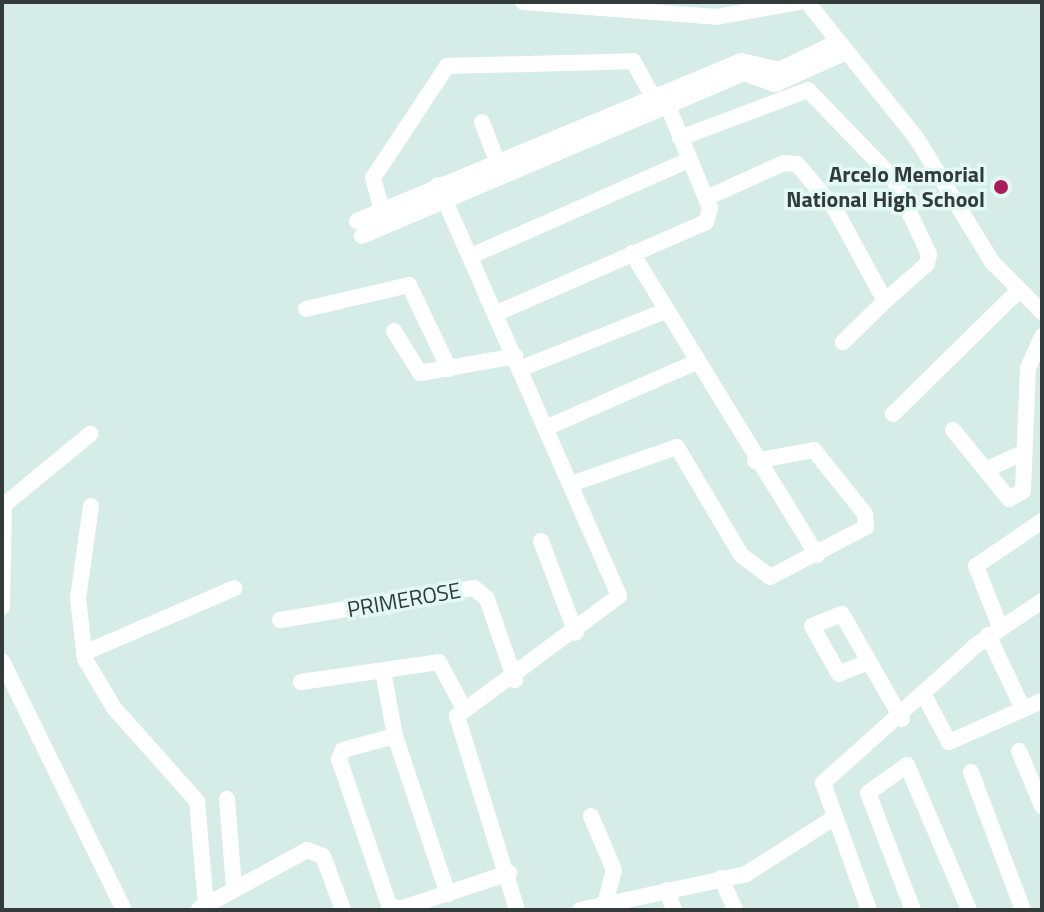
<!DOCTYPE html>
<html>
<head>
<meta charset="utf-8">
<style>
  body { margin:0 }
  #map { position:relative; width:1044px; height:912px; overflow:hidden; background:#d6ece6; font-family:"Titillium Web",sans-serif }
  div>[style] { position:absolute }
  .minor>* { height:16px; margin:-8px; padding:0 8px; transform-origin:8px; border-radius:8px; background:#fff }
  .dots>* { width:22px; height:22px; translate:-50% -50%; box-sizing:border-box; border:4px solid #e3f9f4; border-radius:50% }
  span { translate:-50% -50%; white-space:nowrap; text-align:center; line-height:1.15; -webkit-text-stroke:7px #e3f9f4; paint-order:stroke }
  .poi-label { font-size:22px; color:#323b39; font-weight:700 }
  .right { translate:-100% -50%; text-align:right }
  .street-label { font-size:22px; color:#323b39 }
  .frame { position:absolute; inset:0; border:4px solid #323b39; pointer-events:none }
</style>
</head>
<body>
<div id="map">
  <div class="minor">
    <i style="left:523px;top:2px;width:194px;rotate:4.4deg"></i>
    <i style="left:716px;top:17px;width:84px;rotate:-10.2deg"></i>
    <i style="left:807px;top:2px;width:176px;rotate:51.2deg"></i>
    <i style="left:917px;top:139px;width:144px;rotate:58.6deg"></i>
    <i style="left:992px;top:262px;width:71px;rotate:45deg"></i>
    <i style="left:482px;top:122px;width:40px;rotate:69deg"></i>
    <i style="left:680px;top:138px;width:137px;rotate:-20.6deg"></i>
    <i style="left:808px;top:90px;width:122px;rotate:46deg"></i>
    <i style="left:893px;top:178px;width:84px;rotate:64.7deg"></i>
    <i style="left:929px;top:254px;width:10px;rotate:101deg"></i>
    <i style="left:927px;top:264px;width:56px;rotate:138.6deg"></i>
    <i style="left:438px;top:185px;width:449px;rotate:66.2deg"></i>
    <i style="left:619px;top:596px;width:202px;rotate:143.5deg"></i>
    <i style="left:457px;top:716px;width:203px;rotate:72.8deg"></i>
    <i style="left:706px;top:198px;width:85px;rotate:-24.2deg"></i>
    <i style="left:784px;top:163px;width:13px;rotate:4deg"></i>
    <i style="left:797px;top:164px;width:59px;rotate:49.8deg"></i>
    <i style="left:835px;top:209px;width:105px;rotate:61.5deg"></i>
    <i style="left:885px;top:301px;width:59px;rotate:135.7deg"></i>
    <i style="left:357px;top:221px;width:416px;rotate:-22.6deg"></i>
    <i style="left:741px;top:61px;width:39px;rotate:13deg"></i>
    <i style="left:779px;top:70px;width:62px;rotate:-25.7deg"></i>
    <i style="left:385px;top:221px;width:45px;rotate:-105.6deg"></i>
    <i style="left:373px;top:178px;width:134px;rotate:-56.5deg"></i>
    <i style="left:447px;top:66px;width:186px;rotate:-1.5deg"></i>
    <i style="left:633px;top:61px;width:49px;rotate:60.8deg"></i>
    <i style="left:362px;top:236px;width:415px;rotate:-23.1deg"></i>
    <i style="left:744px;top:73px;width:33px;rotate:20deg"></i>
    <i style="left:775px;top:84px;width:73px;rotate:-24.1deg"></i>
    <i style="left:632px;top:253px;width:354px;rotate:58.5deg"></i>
    <i style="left:471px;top:256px;width:238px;rotate:-23.8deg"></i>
    <i style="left:306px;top:309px;width:106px;rotate:-13.1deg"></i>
    <i style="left:409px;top:285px;width:93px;rotate:64.5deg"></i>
    <i style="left:497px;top:313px;width:228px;rotate:-23.5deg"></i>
    <i style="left:706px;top:222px;width:15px;rotate:-74deg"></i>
    <i style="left:710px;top:208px;width:120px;rotate:-112.5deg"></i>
    <i style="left:394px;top:331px;width:49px;rotate:58.2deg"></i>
    <i style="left:420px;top:373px;width:97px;rotate:-10deg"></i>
    <i style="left:522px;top:368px;width:152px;rotate:-21.7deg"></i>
    <i style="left:893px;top:414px;width:177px;rotate:-44.5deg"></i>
    <i style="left:548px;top:427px;width:159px;rotate:-23.7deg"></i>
    <i style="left:953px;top:430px;width:89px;rotate:50.9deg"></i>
    <i style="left:1009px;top:499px;width:16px;rotate:-30deg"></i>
    <i style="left:1023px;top:491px;width:123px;rotate:-87.7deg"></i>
    <i style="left:1028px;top:368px;width:35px;rotate:-66deg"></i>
    <i style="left:990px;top:468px;width:33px;rotate:-25deg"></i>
    <i style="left:574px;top:483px;width:109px;rotate:-19.3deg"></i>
    <i style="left:677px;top:447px;width:126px;rotate:59.3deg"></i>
    <i style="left:741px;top:555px;width:36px;rotate:37deg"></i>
    <i style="left:770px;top:577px;width:108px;rotate:-27.5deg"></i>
    <i style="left:866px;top:527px;width:13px;rotate:-94deg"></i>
    <i style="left:865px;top:514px;width:82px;rotate:-128.6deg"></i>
    <i style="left:814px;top:450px;width:60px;rotate:169.4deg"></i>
    <i style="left:91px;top:506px;width:93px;rotate:98deg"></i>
    <i style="left:78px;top:598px;width:61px;rotate:83.5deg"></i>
    <i style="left:85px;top:659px;width:57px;rotate:59.4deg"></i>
    <i style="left:114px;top:708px;width:125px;rotate:48.3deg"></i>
    <i style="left:197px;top:801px;width:105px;rotate:85.1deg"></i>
    <i style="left:541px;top:541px;width:98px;rotate:69.2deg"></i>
    <i style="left:2px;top:607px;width:102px;rotate:-88.9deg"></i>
    <i style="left:4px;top:505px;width:112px;rotate:-39.5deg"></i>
    <i style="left:280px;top:620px;width:197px;rotate:-9.4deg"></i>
    <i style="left:474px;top:588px;width:17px;rotate:40deg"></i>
    <i style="left:487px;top:599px;width:86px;rotate:70.9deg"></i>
    <i style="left:1000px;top:627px;width:66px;rotate:-111.5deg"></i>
    <i style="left:976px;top:566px;width:80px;rotate:-34.3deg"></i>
    <i style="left:988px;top:635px;width:82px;rotate:64.7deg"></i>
    <i style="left:84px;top:653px;width:164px;rotate:-23.3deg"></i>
    <i style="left:2px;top:661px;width:277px;rotate:63.9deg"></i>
    <i style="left:868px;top:662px;width:31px;rotate:158deg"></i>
    <i style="left:839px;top:674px;width:55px;rotate:-119.4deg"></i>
    <i style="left:812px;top:626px;width:32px;rotate:-22deg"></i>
    <i style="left:842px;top:614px;width:121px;rotate:60.3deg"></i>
    <i style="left:383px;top:671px;width:66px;rotate:79.5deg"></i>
    <i style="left:395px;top:736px;width:167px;rotate:71.5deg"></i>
    <i style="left:301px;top:682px;width:139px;rotate:-8.2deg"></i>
    <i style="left:439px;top:662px;width:53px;rotate:62deg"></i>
    <i style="left:925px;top:697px;width:51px;rotate:61.9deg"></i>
    <i style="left:949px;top:742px;width:102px;rotate:-23.8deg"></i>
    <i style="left:395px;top:736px;width:54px;rotate:164.9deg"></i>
    <i style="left:343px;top:750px;width:10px;rotate:114deg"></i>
    <i style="left:339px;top:759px;width:154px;rotate:71.1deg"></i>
    <i style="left:389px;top:905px;width:11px;rotate:22deg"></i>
    <i style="left:399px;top:909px;width:116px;rotate:-18.1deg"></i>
    <i style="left:1019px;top:751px;width:60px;rotate:67.3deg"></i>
    <i style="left:971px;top:772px;width:147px;rotate:69.4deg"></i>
    <i style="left:227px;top:799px;width:89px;rotate:85.5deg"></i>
    <i style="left:591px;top:816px;width:59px;rotate:66.9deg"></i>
    <i style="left:614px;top:870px;width:34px;rotate:105deg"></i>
    <i style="left:721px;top:878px;width:35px;rotate:66deg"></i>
    <i style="left:667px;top:890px;width:21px;rotate:71deg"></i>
    <i style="left:199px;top:909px;width:123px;rotate:-28.6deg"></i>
    <i style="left:307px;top:850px;width:17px;rotate:21deg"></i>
    <i style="left:323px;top:856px;width:58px;rotate:69.7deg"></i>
    <i style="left:580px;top:910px;width:170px;rotate:-12.2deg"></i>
    <i style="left:746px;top:874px;width:106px;rotate:-32.6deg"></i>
    <i style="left:869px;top:910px;width:135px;rotate:-109.9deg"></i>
    <i style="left:823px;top:783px;width:205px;rotate:-42deg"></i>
    <i style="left:975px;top:646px;width:81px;rotate:-33.9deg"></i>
    <i style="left:913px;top:910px;width:125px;rotate:-111deg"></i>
    <i style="left:868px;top:793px;width:48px;rotate:-35.7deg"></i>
    <i style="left:907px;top:765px;width:158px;rotate:66.8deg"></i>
  </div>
  <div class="dots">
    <i style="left:1001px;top:187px;background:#a91b5b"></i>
  </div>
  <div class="poi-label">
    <span class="right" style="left:985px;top:187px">Arcelo Memorial<br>National High School</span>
  </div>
  <div class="street-label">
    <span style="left:404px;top:600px;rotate:-10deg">PRIMEROSE</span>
  </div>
  <div class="frame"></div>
</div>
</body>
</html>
